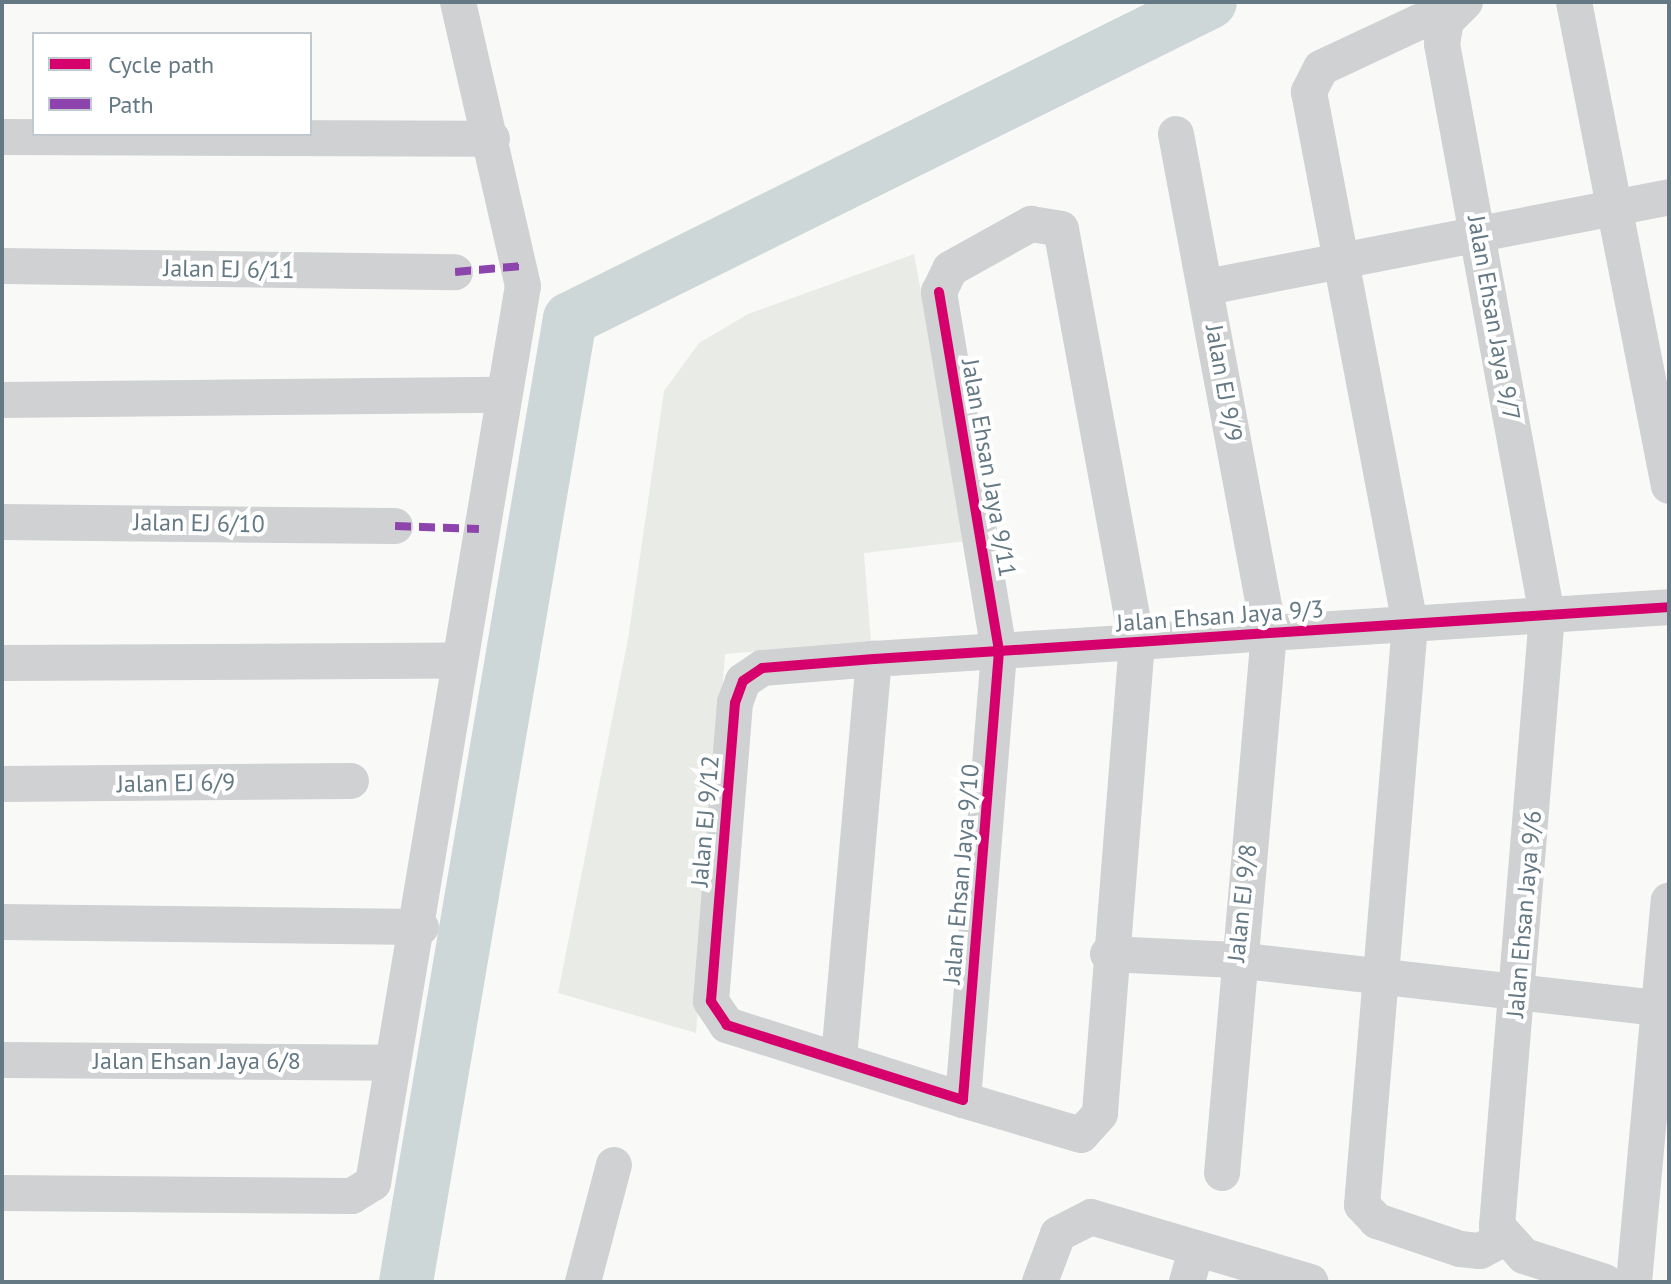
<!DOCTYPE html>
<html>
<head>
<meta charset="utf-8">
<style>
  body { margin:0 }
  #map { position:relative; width:1671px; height:1284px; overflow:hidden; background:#f9f9f8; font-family:"PT Sans",sans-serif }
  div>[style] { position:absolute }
  .green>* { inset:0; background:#e9ece6 }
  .river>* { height:54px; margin:-27px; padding:0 27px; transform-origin:27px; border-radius:27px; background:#cdd7d8 }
  .minor>* { height:36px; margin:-18px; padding:0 18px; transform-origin:18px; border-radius:18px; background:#cfd1d2 }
  .quiet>* { height:8px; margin-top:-4px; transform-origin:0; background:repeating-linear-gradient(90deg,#8e44ad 0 16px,transparent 0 24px) }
  .cycleway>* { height:10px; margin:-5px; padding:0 5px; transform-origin:5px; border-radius:5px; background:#d6006c }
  span { translate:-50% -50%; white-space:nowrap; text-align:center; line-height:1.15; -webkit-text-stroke:8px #fff; paint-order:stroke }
  .street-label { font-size:24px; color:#647984 }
  .frame { position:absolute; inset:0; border:4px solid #647984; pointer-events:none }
  .legend { position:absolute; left:32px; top:32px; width:280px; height:104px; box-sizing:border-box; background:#fff; border:2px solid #c1c9ce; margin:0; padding:10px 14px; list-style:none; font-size:24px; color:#647984 }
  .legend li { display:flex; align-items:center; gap:16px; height:40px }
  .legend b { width:40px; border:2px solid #c1c9ce }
</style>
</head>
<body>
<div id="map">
  <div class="green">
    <i style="clip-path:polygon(914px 254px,967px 541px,864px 553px,871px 642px,725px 654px,696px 1033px,558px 993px,628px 639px,664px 391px,699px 343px,748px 314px)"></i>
  </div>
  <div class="river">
    <i style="left:406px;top:1282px;width:977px;rotate:-80.34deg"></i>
    <i style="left:570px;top:319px;width:714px;rotate:-26.35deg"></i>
  </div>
  <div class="minor">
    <i style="left:1465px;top:2px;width:27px;rotate:135deg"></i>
    <i style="left:1446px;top:21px;width:23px;rotate:100deg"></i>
    <i style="left:1442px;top:44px;width:581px;rotate:79.58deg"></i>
    <i style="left:1547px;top:615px;width:613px;rotate:94.68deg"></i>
    <i style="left:1497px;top:1226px;width:40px;rotate:48deg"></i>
    <i style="left:1524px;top:1256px;width:85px;rotate:17.8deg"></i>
    <i style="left:1574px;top:2px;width:493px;rotate:78.9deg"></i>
    <i style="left:1446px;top:21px;width:27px;rotate:178deg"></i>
    <i style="left:1419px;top:22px;width:108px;rotate:154.9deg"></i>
    <i style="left:1321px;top:68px;width:27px;rotate:117deg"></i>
    <i style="left:1309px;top:92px;width:542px;rotate:79.25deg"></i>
    <i style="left:1410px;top:624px;width:583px;rotate:94.72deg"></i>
    <i style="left:1362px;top:1205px;width:22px;rotate:47deg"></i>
    <i style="left:1377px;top:1221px;width:88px;rotate:18.6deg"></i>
    <i style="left:1460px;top:1249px;width:20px;rotate:6deg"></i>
    <i style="left:1480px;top:1251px;width:26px;rotate:-28deg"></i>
    <i style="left:1176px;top:134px;width:508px;rotate:79.44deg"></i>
    <i style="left:1269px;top:633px;width:542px;rotate:94.97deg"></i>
    <i style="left:2px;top:137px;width:490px;rotate:0.2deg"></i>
    <i style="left:2px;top:266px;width:453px;rotate:0.8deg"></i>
    <i style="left:1207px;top:287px;width:471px;rotate:-11deg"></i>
    <i style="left:2px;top:400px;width:499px;rotate:-0.6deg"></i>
    <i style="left:2px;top:522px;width:393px;rotate:0.6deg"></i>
    <i style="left:2px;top:663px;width:456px;rotate:-0.3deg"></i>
    <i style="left:2px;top:784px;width:349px;rotate:-0.5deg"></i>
    <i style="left:2px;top:922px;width:419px;rotate:0.7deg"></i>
    <i style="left:1108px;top:954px;width:128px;rotate:2.7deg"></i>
    <i style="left:1236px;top:960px;width:436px;rotate:6.5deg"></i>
    <i style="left:839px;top:1058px;width:401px;rotate:-85deg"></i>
    <i style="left:2px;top:1060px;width:391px;rotate:0.4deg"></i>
    <i style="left:963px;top:1100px;width:450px;rotate:-85.4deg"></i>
    <i style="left:999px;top:651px;width:364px;rotate:-99.5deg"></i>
    <i style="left:939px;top:292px;width:25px;rotate:-64deg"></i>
    <i style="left:950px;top:269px;width:93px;rotate:-29.1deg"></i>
    <i style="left:1031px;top:224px;width:30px;rotate:9deg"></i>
    <i style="left:1061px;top:229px;width:420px;rotate:79.6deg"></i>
    <i style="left:1137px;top:642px;width:473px;rotate:94.5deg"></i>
    <i style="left:1100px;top:1114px;width:28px;rotate:132deg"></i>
    <i style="left:1081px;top:1135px;width:123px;rotate:-163.5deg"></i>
    <i style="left:963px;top:1100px;width:248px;rotate:-162.4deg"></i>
    <i style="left:727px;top:1025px;width:29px;rotate:-124deg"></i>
    <i style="left:711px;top:1001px;width:299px;rotate:-85.4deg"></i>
    <i style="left:735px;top:703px;width:23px;rotate:-70deg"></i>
    <i style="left:743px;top:681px;width:23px;rotate:-34deg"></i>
    <i style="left:762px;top:668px;width:112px;rotate:-4.6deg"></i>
    <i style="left:874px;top:659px;width:125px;rotate:-3.7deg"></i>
    <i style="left:999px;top:651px;width:138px;rotate:-3.7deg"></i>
    <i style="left:1137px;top:642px;width:132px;rotate:-3.9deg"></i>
    <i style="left:1269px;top:633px;width:401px;rotate:-3.7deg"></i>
    <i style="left:2px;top:1193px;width:350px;rotate:0.5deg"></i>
    <i style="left:352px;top:1196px;width:25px;rotate:-32deg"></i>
    <i style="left:373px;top:1183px;width:909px;rotate:-80.51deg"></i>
    <i style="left:523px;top:286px;width:291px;rotate:-102.9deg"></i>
    <i style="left:583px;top:1282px;width:121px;rotate:-75.2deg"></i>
    <i style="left:1040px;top:1282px;width:51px;rotate:-69.4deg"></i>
    <i style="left:1058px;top:1234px;width:37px;rotate:-27deg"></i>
    <i style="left:1091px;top:1217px;width:229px;rotate:16.5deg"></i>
    <i style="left:1187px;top:1282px;width:35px;rotate:-74deg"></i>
    <i style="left:1634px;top:1282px;width:383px;rotate:-84.8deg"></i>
  </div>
  <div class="quiet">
    <i style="left:455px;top:272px;width:67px;rotate:-5.1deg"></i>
    <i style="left:395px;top:526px;width:84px;rotate:2deg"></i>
  </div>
  <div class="cycleway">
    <i style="left:939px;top:292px;width:364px;rotate:80.5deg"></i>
    <i style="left:999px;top:651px;width:450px;rotate:94.6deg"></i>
    <i style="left:963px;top:1100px;width:248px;rotate:-162.4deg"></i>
    <i style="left:727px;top:1025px;width:29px;rotate:-124deg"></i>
    <i style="left:711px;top:1001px;width:299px;rotate:-85.4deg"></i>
    <i style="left:735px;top:703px;width:23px;rotate:-70deg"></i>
    <i style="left:743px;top:681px;width:23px;rotate:-34deg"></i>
    <i style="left:762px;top:668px;width:112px;rotate:-4.6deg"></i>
    <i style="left:874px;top:659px;width:125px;rotate:-3.7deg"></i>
    <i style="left:999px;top:651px;width:138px;rotate:-3.7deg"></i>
    <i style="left:1137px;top:642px;width:132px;rotate:-3.9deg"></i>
    <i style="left:1269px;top:633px;width:401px;rotate:-3.7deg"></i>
  </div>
  <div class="street-label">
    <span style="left:229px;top:269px;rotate:1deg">Jalan EJ 6/11</span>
    <span style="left:1494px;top:318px;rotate:80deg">Jalan Ehsan Jaya 9/7</span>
    <span style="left:1224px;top:383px;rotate:80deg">Jalan EJ 9/9</span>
    <span style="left:989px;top:468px;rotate:80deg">Jalan Ehsan Jaya 9/11</span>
    <span style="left:199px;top:523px;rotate:1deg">Jalan EJ 6/10</span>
    <span style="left:1220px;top:616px;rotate:-4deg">Jalan Ehsan Jaya 9/3</span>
    <span style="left:176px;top:783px;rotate:-1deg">Jalan EJ 6/9</span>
    <span style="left:705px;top:821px;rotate:-85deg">Jalan EJ 9/12</span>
    <span style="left:961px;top:874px;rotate:-85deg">Jalan Ehsan Jaya 9/10</span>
    <span style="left:1242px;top:903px;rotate:-84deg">Jalan EJ 9/8</span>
    <span style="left:1524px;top:914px;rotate:-85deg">Jalan Ehsan Jaya 9/6</span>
    <span style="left:197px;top:1061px">Jalan Ehsan Jaya 6/8</span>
  </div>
  <div class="frame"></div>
  <ul class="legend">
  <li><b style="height:10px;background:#d6006c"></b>Cycle path</li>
  <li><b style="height:10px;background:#8e44ad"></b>Path</li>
  </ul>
</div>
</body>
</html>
